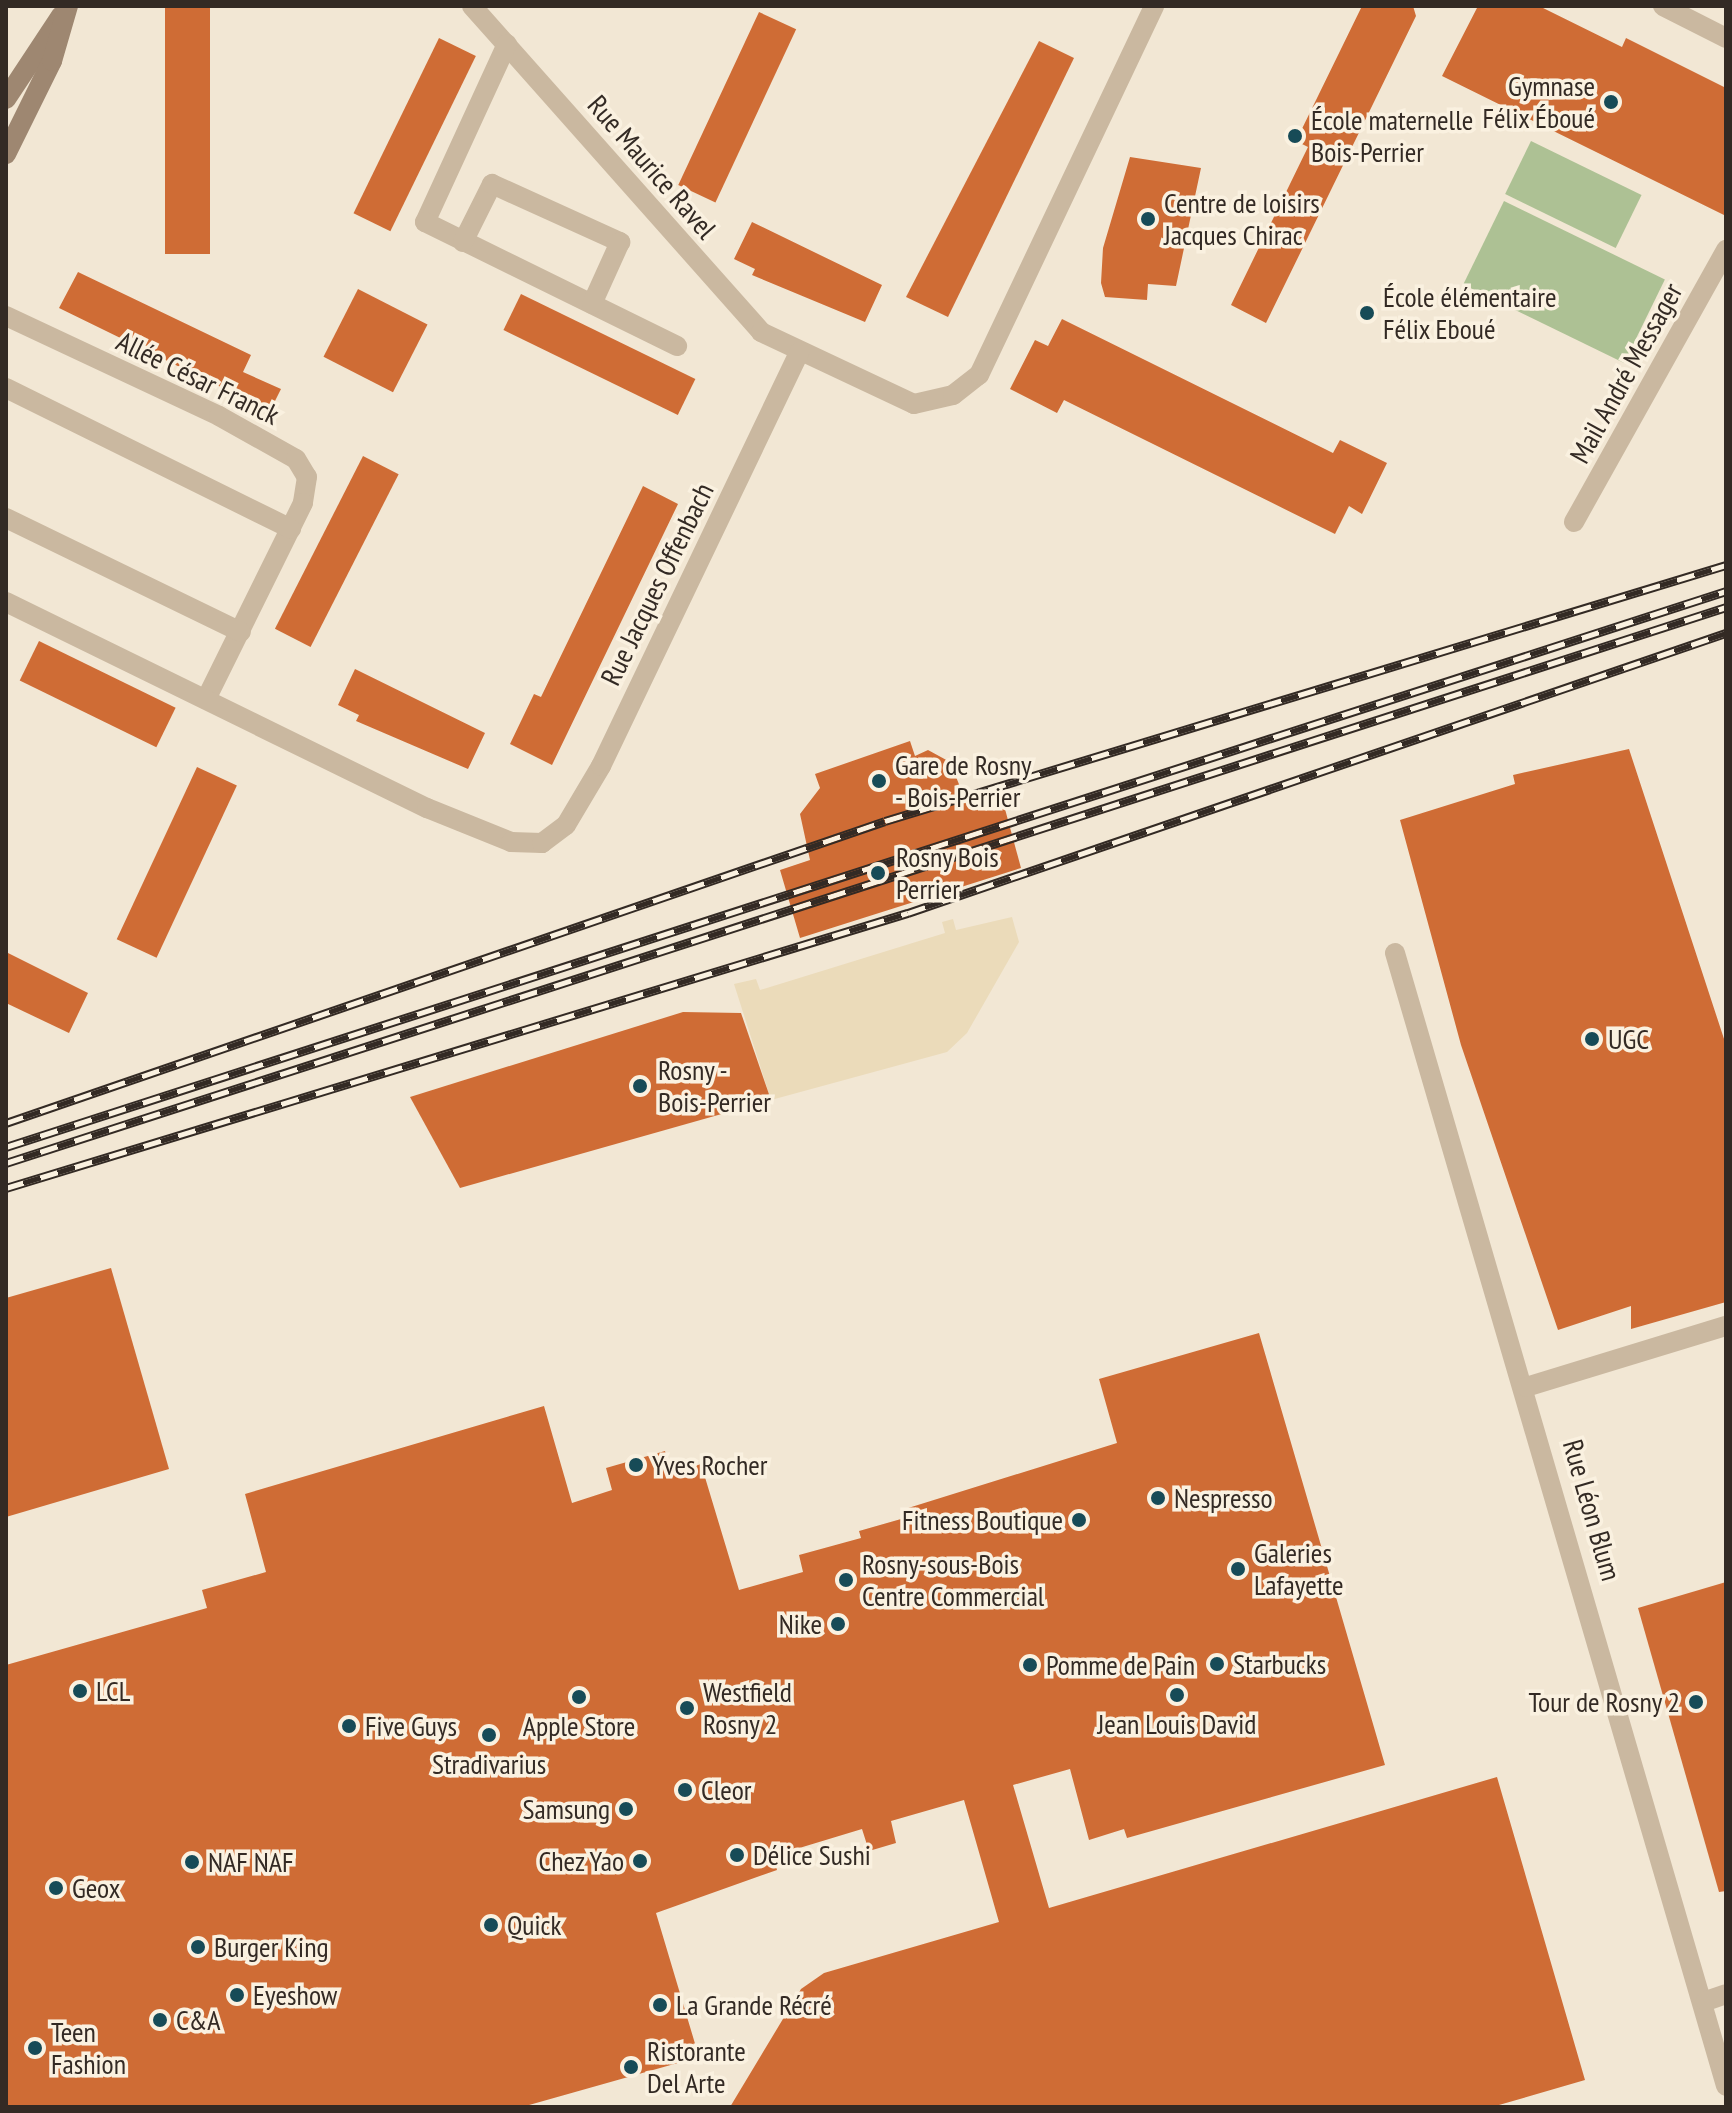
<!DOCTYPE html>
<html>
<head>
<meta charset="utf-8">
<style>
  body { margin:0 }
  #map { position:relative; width:1732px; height:2113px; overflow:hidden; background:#f2e7d4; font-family:"PT Sans Narrow",sans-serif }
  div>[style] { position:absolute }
  .green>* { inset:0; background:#adc194; transform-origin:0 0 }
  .plaza>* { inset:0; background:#ebdbba }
  .building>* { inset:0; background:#cf6c35; transform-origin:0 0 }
  .pedestrian>* { height:20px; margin:-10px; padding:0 10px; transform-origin:10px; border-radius:10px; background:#cab8a0 }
  .minor>* { height:20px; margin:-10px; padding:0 10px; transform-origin:10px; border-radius:10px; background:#cab8a0 }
  .secondary>* { height:20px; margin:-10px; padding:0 10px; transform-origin:10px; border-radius:10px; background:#9e8771 }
  .rail>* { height:9px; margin-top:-4.5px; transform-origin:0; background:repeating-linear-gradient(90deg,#faf1e0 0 18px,#332a24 0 36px); box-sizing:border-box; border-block:2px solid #332a24 }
  .dots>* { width:22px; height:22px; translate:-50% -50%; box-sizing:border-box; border:4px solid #faf1e0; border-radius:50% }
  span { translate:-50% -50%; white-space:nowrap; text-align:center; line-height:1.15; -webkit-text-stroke:7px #faf1e0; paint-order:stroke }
  .poi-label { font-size:28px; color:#332a24 }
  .right { translate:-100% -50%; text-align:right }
  .left { translate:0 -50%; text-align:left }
  .street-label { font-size:28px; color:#332a24 }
  .frame { position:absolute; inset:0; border:8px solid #332a24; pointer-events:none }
</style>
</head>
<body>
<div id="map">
  <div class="green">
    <i style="left:1531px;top:141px;width:123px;height:59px;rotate:26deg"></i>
    <i style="left:1504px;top:201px;width:179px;height:93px;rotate:26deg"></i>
  </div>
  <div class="plaza">
    <i style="clip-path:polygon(1012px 917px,1019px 942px,967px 1033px,947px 1052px,771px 1100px,734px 984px,756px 979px,760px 990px,945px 933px,942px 922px,953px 919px,956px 930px)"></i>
  </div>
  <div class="building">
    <i style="left:165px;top:6px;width:45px;height:248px"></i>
    <i style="clip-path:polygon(1362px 6px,1413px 6px,1416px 16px,1266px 323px,1231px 305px,1308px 147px,1296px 141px)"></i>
    <i style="clip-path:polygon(1478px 6px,1539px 6px,1622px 47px,1626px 38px,1726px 88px,1726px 216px,1442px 76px)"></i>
    <i style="left:759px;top:12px;width:41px;height:191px;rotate:25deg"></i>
    <i style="left:439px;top:38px;width:41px;height:195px;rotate:26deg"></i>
    <i style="clip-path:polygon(1039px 41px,1074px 58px,948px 317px,906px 297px)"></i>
    <i style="clip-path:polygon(1130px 157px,1201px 168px,1176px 286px,1148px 284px,1147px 300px,1105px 297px,1101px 283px,1103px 248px)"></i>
    <i style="clip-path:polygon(752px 222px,882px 285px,865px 322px,752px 275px,755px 269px,734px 259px)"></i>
    <i style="clip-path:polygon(78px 272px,251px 355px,243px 372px,281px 389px,270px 411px,59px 308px)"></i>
    <i style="left:358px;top:289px;width:78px;height:76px;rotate:27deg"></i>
    <i style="left:521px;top:294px;width:194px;height:40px;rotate:26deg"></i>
    <i style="clip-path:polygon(1062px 319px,1333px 453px,1340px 440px,1387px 463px,1362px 514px,1349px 506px,1335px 534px,1064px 400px,1057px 413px,1010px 389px,1035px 340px,1048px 346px)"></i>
    <i style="left:363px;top:456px;width:40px;height:194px;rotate:27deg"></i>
    <i style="clip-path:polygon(643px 486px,678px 504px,552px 765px,510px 744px,534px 694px,541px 697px)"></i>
    <i style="left:39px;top:641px;width:152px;height:44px;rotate:26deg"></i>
    <i style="clip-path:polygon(355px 669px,485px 733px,468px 769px,356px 721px,359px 715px,338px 705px)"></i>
    <i style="clip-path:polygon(910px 741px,915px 756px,928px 750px,950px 762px,969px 809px,1002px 798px,1021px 868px,800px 938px,780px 870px,810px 860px,800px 814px,820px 788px,815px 774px)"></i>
    <i style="clip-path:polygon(1629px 749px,1726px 1045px,1726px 1302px,1631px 1329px,1631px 1306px,1558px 1330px,1461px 1045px,1400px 820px,1515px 784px,1513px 775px)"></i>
    <i style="left:197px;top:767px;width:44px;height:190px;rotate:25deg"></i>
    <i style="clip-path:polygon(6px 952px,88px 993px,69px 1033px,6px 1003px)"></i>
    <i style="clip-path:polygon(683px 1012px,741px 1013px,771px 1100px,460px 1188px,410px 1097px)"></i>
    <i style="clip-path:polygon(111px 1268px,169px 1469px,6px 1517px,6px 1298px)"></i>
    <i style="clip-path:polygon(1259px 1333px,1385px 1765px,1127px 1838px,1124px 1829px,1089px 1840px,1070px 1769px,1013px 1785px,1049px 1908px,1497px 1777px,1585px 2080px,1492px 2107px,730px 2107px,801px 1989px,824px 1973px,999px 1922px,964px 1800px,891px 1821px,896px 1843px,869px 1851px,862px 1829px,773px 1856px,777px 1870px,656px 1913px,699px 2057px,522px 2107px,6px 2107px,6px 1665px,207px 1608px,202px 1590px,266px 1572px,245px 1494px,544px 1406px,572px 1503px,612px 1490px,606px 1468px,665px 1451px,671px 1474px,701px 1464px,739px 1590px,803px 1572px,799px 1555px,861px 1538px,859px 1531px,908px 1517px,905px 1509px,1117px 1443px,1099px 1379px)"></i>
    <i style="clip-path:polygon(1726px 1582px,1726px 1891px,1719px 1892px,1638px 1608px)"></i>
  </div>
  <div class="pedestrian">
    <i style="left:1574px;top:522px;width:312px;rotate:-60.8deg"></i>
  </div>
  <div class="minor">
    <i style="left:472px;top:6px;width:436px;rotate:48.4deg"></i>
    <i style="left:761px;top:332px;width:169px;rotate:25.2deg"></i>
    <i style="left:914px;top:404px;width:40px;rotate:-13deg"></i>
    <i style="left:953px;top:395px;width:33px;rotate:-38deg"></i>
    <i style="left:979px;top:375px;width:408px;rotate:-64.6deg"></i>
    <i style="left:1663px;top:6px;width:71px;rotate:26.9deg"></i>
    <i style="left:507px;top:44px;width:196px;rotate:114.7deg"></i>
    <i style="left:425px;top:222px;width:281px;rotate:26.2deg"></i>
    <i style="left:463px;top:242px;width:65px;rotate:-63.4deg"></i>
    <i style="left:492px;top:184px;width:141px;rotate:24.4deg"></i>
    <i style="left:620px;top:242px;width:68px;rotate:114.3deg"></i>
    <i style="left:6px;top:316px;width:235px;rotate:25.1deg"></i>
    <i style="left:219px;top:416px;width:88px;rotate:29.2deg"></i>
    <i style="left:296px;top:459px;width:21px;rotate:59deg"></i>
    <i style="left:307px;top:477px;width:26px;rotate:99deg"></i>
    <i style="left:303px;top:503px;width:219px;rotate:116.3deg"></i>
    <i style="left:6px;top:388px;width:318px;rotate:26.3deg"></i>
    <i style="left:6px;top:518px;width:261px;rotate:25.9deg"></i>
    <i style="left:6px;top:602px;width:469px;rotate:26.1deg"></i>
    <i style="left:427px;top:808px;width:91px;rotate:22deg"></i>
    <i style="left:511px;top:842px;width:31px;rotate:2deg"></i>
    <i style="left:542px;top:843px;width:30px;rotate:-37deg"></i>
    <i style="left:566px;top:825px;width:69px;rotate:-59.3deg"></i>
    <i style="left:601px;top:766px;width:459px;rotate:-64.4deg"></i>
    <i style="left:1395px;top:953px;width:1180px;rotate:73.71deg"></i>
    <i style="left:1526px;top:1387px;width:209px;rotate:-17deg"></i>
    <i style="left:1706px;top:2001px;width:21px;rotate:-19deg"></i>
  </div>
  <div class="secondary">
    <i style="left:6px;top:99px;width:100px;rotate:-56.5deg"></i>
    <i style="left:6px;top:154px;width:104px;rotate:-63.7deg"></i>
    <i style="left:52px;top:61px;width:57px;rotate:-73.8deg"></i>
  </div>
  <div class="rail">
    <i style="left:6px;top:1123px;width:929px;rotate:-18.96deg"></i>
    <i style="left:885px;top:821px;width:879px;rotate:-16.93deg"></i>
    <i style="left:6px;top:1147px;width:1808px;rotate:-17.91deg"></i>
    <i style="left:6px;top:1163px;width:1808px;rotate:-17.91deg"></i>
    <i style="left:6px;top:1188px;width:943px;rotate:-16.96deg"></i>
    <i style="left:908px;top:913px;width:865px;rotate:-18.9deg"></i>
  </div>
  <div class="dots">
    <i style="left:1611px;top:102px;background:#174b57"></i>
    <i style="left:1295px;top:136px;background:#174b57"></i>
    <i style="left:1148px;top:219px;background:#174b57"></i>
    <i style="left:1367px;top:313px;background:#174b57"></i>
    <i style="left:879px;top:781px;background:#174b57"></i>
    <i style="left:878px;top:873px;background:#174b57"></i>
    <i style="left:1592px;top:1039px;background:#174b57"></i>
    <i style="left:640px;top:1086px;background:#174b57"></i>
    <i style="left:636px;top:1465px;background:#174b57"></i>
    <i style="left:1158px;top:1498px;background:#174b57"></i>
    <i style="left:1079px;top:1520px;background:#174b57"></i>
    <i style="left:1238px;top:1569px;background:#174b57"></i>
    <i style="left:846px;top:1580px;background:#174b57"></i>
    <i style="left:838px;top:1624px;background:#174b57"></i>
    <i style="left:1217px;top:1664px;background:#174b57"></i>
    <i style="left:1030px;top:1665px;background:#174b57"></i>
    <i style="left:80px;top:1691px;background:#174b57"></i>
    <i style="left:1177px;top:1695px;background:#174b57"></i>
    <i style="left:579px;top:1697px;background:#174b57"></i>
    <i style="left:1696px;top:1702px;background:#174b57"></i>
    <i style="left:687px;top:1708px;background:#174b57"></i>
    <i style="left:349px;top:1726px;background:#174b57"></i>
    <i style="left:489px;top:1735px;background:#174b57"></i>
    <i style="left:685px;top:1790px;background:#174b57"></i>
    <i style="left:626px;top:1809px;background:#174b57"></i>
    <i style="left:737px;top:1855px;background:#174b57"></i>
    <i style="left:640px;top:1861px;background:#174b57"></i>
    <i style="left:192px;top:1862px;background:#174b57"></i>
    <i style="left:56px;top:1888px;background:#174b57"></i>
    <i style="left:491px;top:1925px;background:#174b57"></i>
    <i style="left:198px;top:1947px;background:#174b57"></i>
    <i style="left:237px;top:1995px;background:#174b57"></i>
    <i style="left:660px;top:2005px;background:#174b57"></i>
    <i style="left:160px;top:2020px;background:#174b57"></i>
    <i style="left:35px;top:2048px;background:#174b57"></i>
    <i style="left:631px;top:2067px;background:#174b57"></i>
  </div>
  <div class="poi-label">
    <span class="right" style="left:1595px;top:102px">Gymnase<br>Félix Éboué</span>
    <span class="left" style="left:1311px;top:136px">École maternelle<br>Bois-Perrier</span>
    <span class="left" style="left:1164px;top:219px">Centre de loisirs<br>Jacques Chirac</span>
    <span class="left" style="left:1383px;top:313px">École élémentaire<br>Félix Eboué</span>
    <span class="left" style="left:895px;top:781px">Gare de Rosny<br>- Bois-Perrier</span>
    <span class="left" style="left:896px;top:873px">Rosny Bois<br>Perrier</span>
    <span class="left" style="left:1608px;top:1039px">UGC</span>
    <span class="left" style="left:658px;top:1086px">Rosny -<br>Bois-Perrier</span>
    <span class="left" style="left:652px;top:1465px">Yves Rocher</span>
    <span class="left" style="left:1174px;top:1498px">Nespresso</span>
    <span class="right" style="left:1063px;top:1520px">Fitness Boutique</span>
    <span class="left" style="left:1254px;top:1569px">Galeries<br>Lafayette</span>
    <span class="left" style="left:862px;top:1580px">Rosny-sous-Bois<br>Centre Commercial</span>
    <span class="right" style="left:822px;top:1624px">Nike</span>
    <span class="left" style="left:1233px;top:1664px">Starbucks</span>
    <span class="left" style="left:1046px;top:1665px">Pomme de Pain</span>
    <span class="left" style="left:96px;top:1691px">LCL</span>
    <span class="left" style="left:703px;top:1708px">Westfield<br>Rosny 2</span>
    <span class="right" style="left:1680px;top:1702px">Tour de Rosny 2</span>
    <span style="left:1177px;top:1724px">Jean Louis David</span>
    <span class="left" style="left:365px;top:1726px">Five Guys</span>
    <span style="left:579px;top:1726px">Apple Store</span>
    <span style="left:489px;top:1764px">Stradivarius</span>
    <span class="left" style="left:701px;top:1790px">Cleor</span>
    <span class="right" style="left:610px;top:1809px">Samsung</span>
    <span class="left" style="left:753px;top:1855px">Délice Sushi</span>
    <span class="right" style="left:624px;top:1861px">Chez Yao</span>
    <span class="left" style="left:208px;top:1862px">NAF NAF</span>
    <span class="left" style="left:72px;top:1888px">Geox</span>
    <span class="left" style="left:507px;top:1925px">Quick</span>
    <span class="left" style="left:214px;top:1947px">Burger King</span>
    <span class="left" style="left:253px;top:1995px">Eyeshow</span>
    <span class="left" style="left:676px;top:2005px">La Grande Récré</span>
    <span class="left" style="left:176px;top:2020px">C&amp;A</span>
    <span class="left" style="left:51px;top:2048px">Teen<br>Fashion</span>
    <span class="left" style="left:647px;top:2067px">Ristorante<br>Del Arte</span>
  </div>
  <div class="street-label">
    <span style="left:652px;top:167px;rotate:49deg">Rue Maurice Ravel</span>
    <span style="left:1626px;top:373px;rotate:-61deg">Mail André Messager</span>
    <span style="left:198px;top:378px;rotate:26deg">Allée César Franck</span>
    <span style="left:657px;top:584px;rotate:-64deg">Rue Jacques Offenbach</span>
    <span style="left:1592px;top:1510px;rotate:74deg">Rue Léon Blum</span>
  </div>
  <div class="frame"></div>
</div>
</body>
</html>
